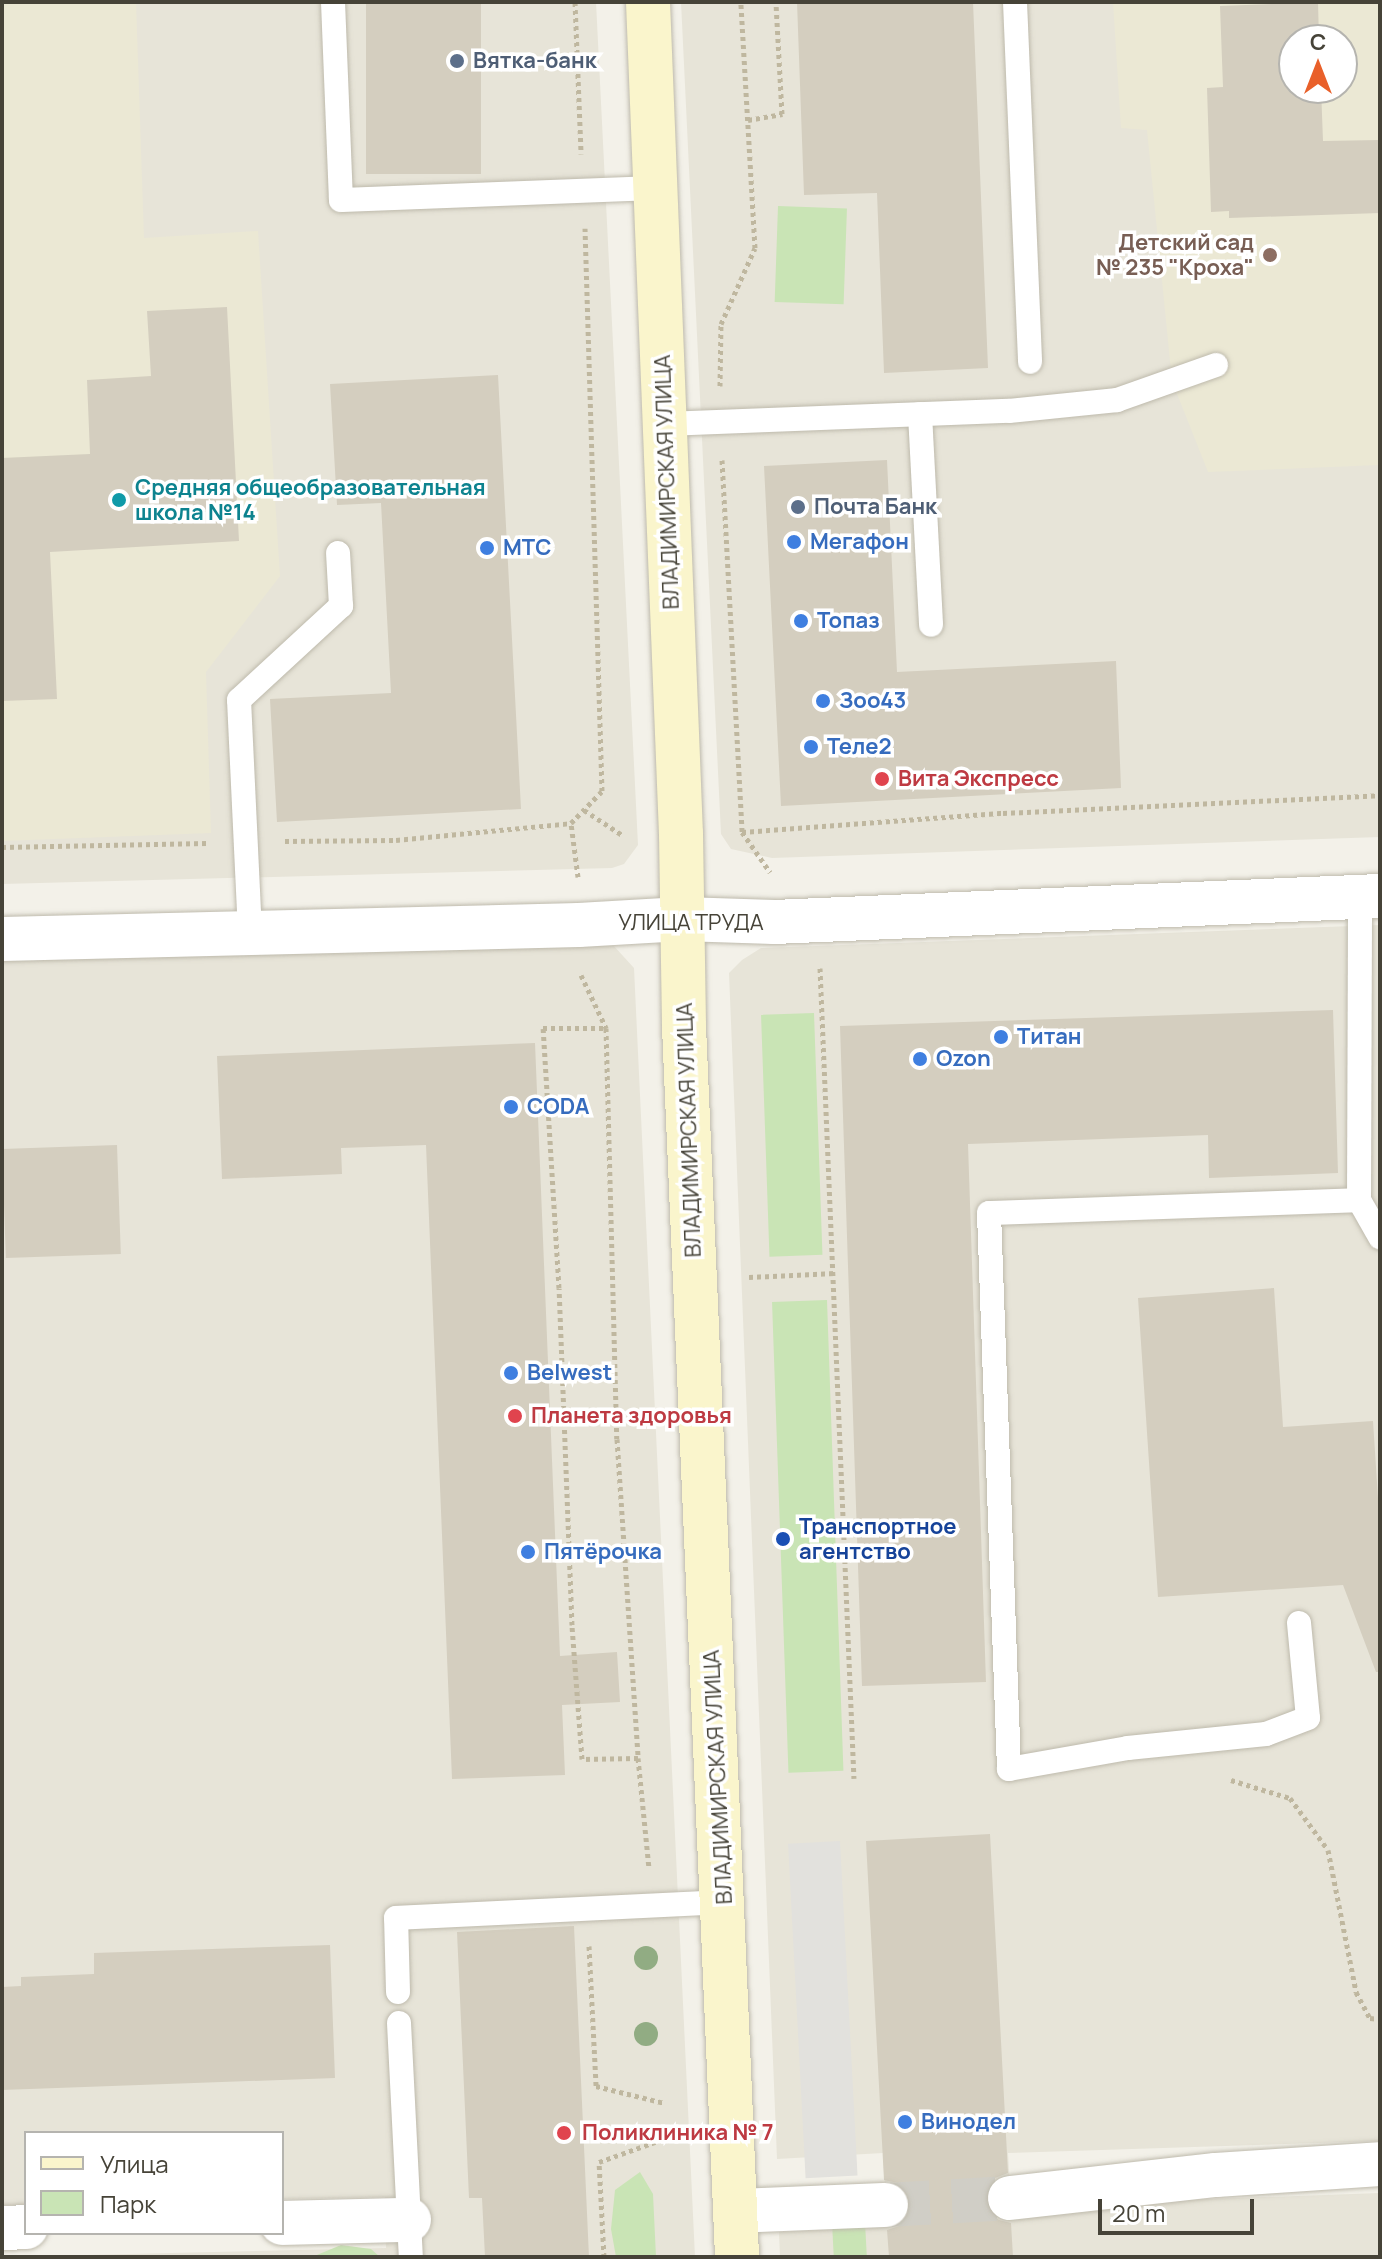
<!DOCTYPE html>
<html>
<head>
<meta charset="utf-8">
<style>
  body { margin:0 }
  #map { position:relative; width:1382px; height:2259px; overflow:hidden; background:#f3f1e9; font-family:Manrope,sans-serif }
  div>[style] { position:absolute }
  .residential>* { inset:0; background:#e7e4d8 }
  .education>* { inset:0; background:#ebe8d4 }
  .green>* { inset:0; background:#c9e4b5; transform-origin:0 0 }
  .parking>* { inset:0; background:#e2e1dd; transform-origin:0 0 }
  .building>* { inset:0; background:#d4cebf; transform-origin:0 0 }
  .minor-tunnel>* { height:44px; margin-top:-22px; transform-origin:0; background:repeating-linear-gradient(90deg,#d0cec6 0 44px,transparent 0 66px) }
  .path>* { height:5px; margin-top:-2.5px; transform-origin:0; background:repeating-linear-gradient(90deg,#bfb79f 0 4px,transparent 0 8px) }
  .roads { filter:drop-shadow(0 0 2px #bebaac) drop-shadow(0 0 2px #bebaac) }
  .service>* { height:24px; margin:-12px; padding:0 12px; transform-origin:12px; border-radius:12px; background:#fff }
  .minor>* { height:44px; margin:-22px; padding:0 22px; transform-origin:22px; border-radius:22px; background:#fff }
  .secondary>* { height:44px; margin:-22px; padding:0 22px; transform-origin:22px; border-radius:22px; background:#faf5cc }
  .trees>* { width:24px; height:24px; margin:-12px; border-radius:50%; background:#91ac83 }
  .dots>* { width:22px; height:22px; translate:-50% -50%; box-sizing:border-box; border:4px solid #fff; border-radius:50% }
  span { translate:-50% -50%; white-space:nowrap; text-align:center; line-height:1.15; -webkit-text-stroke:7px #fff; paint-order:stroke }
  .service-label { font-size:22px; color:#4e5e75; font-weight:700 }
  .left { translate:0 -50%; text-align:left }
  .education-label { font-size:22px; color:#785e54; font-weight:700 }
  .right { translate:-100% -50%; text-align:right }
  .street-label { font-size:22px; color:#464338 }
  .culture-label { font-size:22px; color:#0d838f; font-weight:700 }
  .shop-label { font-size:22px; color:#366cbe; font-weight:700 }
  .health-label { font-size:22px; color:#be3a42; font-weight:700 }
  .transit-label { font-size:22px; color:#164399; font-weight:700 }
  .frame { position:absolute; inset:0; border:4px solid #464338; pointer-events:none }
  .legend { position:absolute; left:24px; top:2131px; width:260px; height:104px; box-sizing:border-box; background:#fff; border:2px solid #b5b4af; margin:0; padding:10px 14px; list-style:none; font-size:24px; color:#464338 }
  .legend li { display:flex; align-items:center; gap:16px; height:40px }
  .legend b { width:40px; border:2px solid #b5b4af }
  .north { position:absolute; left:1278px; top:24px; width:80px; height:80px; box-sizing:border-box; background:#fff; border:2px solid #b5b4af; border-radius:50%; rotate:0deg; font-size:22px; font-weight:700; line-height:32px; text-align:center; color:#464338 }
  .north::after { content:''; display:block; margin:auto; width:28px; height:36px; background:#e9602a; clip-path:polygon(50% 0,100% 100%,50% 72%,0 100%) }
  .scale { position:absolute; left:1098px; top:2199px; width:156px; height:36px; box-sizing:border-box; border:4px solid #464338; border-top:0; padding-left:10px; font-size:24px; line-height:28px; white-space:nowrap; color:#464338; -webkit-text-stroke:6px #fff; paint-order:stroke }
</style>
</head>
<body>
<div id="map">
  <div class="residential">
    <i style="clip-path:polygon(2px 2px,596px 2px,638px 845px,624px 864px,612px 868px,2px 884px)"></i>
    <i style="clip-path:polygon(evenodd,681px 2px,1380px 2px,1380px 837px,772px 858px,731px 849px,721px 834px,681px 2px,1294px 40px,1342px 40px,1342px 88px,1294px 88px,1294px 40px)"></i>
    <i style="clip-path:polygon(1380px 925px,1380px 2141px,1008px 2153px,1011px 2206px,1380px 2193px,1380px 2257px,780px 2257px,779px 2232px,887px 2227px,883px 2153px,777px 2159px,729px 973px,742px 960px,761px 948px)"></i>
    <i style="clip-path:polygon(613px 945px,634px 968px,695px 2257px,2px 2257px,386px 2248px,385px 2197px,282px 2199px,282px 2133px,26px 2133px,26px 2205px,2px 2205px,2px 952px)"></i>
  </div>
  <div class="education">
    <i style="clip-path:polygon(2px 2px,136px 2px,144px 238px,258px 231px,280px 576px,206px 672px,211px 833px,2px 841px)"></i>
    <i style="clip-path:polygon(evenodd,1113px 2px,1380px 2px,1380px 465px,1208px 472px,1172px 381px,1147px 130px,1121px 128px,1113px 2px,1294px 40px,1342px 40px,1342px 88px,1294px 88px,1294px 40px)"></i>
  </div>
  <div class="green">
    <i style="left:778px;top:206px;width:69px;height:96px;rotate:2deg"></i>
    <i style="left:814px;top:1013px;width:242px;height:53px;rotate:88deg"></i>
    <i style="left:827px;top:1300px;width:471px;height:55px;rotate:88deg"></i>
    <i style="clip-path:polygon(640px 2172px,653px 2194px,656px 2257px,616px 2257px,611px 2229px,615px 2190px)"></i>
    <i style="left:865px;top:2222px;width:35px;height:33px;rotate:87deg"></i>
    <i style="clip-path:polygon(341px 2245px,371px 2249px,380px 2257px,312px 2257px)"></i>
  </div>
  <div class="parking">
    <i style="left:840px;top:1841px;width:335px;height:52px;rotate:87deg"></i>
  </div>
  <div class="building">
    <i style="left:366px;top:2px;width:115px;height:172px"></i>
    <i style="clip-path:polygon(797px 2px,973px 2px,988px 368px,884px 373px,877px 193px,804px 195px)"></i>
    <i style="clip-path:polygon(1318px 2px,1319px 40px,1294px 40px,1294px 88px,1321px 88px,1323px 141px,1380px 140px,1380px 213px,1229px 218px,1229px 211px,1211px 212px,1207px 88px,1223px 87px,1220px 6px)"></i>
    <i style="clip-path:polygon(227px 307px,239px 541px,50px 552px,57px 699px,2px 701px,2px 458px,90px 454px,87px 380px,151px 376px,147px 311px)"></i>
    <i style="clip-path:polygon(498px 375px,521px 809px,277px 822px,270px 699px,391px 693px,381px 503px,337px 505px,330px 384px)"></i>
    <i style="clip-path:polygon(887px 460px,897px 672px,1116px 661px,1121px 788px,781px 806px,764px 466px)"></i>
    <i style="clip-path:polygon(1333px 1010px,1338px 1173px,1209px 1178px,1208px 1135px,968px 1144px,986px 1682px,862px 1686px,840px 1026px)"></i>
    <i style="clip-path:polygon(535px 1043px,560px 1656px,617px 1652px,620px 1702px,562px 1705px,565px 1775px,452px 1779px,426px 1145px,341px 1148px,342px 1174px,222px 1179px,217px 1056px)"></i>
    <i style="left:117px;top:1145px;width:109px;height:115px;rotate:88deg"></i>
    <i style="clip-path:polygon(1274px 1288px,1283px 1427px,1373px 1421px,1380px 1529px,1380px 1672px,1376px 1672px,1343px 1585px,1158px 1597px,1138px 1298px)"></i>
    <i style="clip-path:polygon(990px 1834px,1008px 2173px,995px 2178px,988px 2187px,985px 2200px,990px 2213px,999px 2220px,1011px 2223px,1013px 2257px,889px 2257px,887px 2230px,899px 2226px,908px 2217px,911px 2203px,907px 2191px,898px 2183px,884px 2180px,866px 1841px)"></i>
    <i style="clip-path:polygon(574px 1926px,589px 2257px,485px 2257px,482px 2198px,469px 2198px,457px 1932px)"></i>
    <i style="clip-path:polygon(330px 1945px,335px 2078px,2px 2090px,2px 1987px,21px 1986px,21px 1977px,94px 1974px,94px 1953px)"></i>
  </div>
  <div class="minor-tunnel">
    <i style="left:886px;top:2205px;width:124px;rotate:-3.2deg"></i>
  </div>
  <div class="path">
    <i style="left:575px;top:2px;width:152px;rotate:87.7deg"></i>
    <i style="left:748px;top:120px;width:35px;rotate:-10deg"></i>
    <i style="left:782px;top:114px;width:112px;rotate:-93.1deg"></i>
    <i style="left:720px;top:386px;width:62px;rotate:-89.1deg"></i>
    <i style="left:721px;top:324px;width:83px;rotate:-65.9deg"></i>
    <i style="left:755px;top:248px;width:246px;rotate:-93.3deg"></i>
    <i style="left:722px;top:460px;width:373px;rotate:86.9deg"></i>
    <i style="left:742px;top:832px;width:49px;rotate:55deg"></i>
    <i style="left:584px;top:810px;width:45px;rotate:33.3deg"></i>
    <i style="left:742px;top:832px;width:262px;rotate:-4.2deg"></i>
    <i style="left:1003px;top:813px;width:377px;rotate:-2.7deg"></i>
    <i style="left:285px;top:841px;width:111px;rotate:-0.5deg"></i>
    <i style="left:396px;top:840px;width:176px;rotate:-5.5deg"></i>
    <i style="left:2px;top:847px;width:205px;rotate:-1.1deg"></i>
    <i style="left:578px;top:877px;width:54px;rotate:-97.4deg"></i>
    <i style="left:571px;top:823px;width:45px;rotate:-45.9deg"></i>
    <i style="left:602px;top:791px;width:563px;rotate:-91.73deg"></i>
    <i style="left:820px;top:968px;width:811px;rotate:87.6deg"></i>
    <i style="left:581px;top:975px;width:59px;rotate:64.7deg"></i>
    <i style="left:606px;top:1028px;width:411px;rotate:88.5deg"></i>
    <i style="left:617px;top:1439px;width:320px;rotate:86.2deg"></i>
    <i style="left:638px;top:1758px;width:56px;rotate:179deg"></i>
    <i style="left:582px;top:1759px;width:134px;rotate:-94.3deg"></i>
    <i style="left:572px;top:1625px;width:337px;rotate:-92.2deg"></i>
    <i style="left:559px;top:1288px;width:260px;rotate:-93.5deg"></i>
    <i style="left:543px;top:1028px;width:63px"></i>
    <i style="left:749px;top:1277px;width:86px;rotate:-2.7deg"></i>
    <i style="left:638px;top:1758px;width:111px;rotate:84.3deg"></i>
    <i style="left:1231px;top:1780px;width:62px;rotate:17deg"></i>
    <i style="left:1290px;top:1798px;width:64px;rotate:53.8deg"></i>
    <i style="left:1328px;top:1850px;width:145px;rotate:78.8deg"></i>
    <i style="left:1356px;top:1992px;width:30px;rotate:62deg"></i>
    <i style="left:1370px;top:2018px;width:10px;rotate:6deg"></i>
    <i style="left:589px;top:1946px;width:140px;rotate:87.1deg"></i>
    <i style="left:596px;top:2086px;width:70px;rotate:14deg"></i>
    <i style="left:604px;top:2257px;width:95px;rotate:-93deg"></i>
    <i style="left:599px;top:2162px;width:71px;rotate:-19.7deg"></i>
  </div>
  <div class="roads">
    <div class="service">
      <i style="left:333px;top:2px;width:198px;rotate:87.7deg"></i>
      <i style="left:341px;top:200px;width:315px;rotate:-2.2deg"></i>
      <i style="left:1015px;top:2px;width:360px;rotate:87.6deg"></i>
      <i style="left:920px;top:414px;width:211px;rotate:87deg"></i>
      <i style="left:665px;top:424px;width:344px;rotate:-2.2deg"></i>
      <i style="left:1009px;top:411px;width:109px;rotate:-5.8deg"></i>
      <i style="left:1117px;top:400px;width:105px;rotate:-19.5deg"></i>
      <i style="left:250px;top:933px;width:233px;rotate:-92.7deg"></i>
      <i style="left:239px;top:700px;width:139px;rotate:-42.7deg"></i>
      <i style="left:341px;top:606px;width:53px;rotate:-93.2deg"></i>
      <i style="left:1359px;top:1200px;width:43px;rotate:60.4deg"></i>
      <i style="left:1299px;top:1623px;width:95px;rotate:84.6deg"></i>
      <i style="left:1308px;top:1718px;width:45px;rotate:159.1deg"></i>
      <i style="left:1266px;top:1734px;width:139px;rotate:174.2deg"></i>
      <i style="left:1128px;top:1748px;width:121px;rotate:170deg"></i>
      <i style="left:1009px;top:1769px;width:556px;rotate:-92.06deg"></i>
      <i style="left:989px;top:1213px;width:370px;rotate:-2deg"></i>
      <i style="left:1359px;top:1200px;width:303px;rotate:-89.8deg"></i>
      <i style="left:398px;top:1992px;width:74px;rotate:-91.5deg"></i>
      <i style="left:396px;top:1918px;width:328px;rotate:-2.8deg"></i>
      <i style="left:399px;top:2023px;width:234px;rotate:87.1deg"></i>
    </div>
    <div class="minor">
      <i style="left:2px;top:939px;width:577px;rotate:-1.39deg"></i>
      <i style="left:579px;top:925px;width:103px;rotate:-3.3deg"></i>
      <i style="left:682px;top:919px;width:92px;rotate:1.9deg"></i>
      <i style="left:774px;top:922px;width:607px;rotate:-2.46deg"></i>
      <i style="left:1010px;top:2198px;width:207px;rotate:-6.4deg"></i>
      <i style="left:1216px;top:2175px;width:164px;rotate:-3.8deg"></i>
      <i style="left:736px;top:2211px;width:150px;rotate:-2.3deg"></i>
      <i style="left:282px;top:2223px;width:127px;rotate:-1.4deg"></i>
      <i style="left:2px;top:2228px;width:24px;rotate:-2deg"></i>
    </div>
    <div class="secondary">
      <i style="left:648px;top:2px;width:833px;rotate:87.73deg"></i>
      <i style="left:681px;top:834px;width:193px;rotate:89.1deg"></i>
      <i style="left:684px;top:1027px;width:1231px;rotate:87.53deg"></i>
    </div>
  </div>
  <div class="trees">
    <i style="left:646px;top:1958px"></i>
    <i style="left:646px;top:2034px"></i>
  </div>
  <div class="dots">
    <i style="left:457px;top:61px;background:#5c6f8a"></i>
    <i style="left:1270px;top:255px;background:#8d6e63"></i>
    <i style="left:119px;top:500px;background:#0f9aa8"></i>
    <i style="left:798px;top:507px;background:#5c6f8a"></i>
    <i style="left:794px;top:542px;background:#3f7fe0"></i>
    <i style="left:487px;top:548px;background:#3f7fe0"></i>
    <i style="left:801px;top:621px;background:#3f7fe0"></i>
    <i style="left:823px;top:701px;background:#3f7fe0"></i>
    <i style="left:811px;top:747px;background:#3f7fe0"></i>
    <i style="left:882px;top:779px;background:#e0444e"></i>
    <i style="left:1001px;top:1037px;background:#3f7fe0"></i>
    <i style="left:920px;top:1059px;background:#3f7fe0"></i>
    <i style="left:511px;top:1107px;background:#3f7fe0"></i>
    <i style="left:511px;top:1373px;background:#3f7fe0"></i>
    <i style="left:515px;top:1416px;background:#e0444e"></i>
    <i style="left:783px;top:1539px;background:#1a4fb4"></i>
    <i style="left:528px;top:1552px;background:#3f7fe0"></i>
    <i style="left:905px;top:2122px;background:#3f7fe0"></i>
    <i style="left:564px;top:2133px;background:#e0444e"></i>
  </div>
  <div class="service-label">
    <span class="left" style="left:473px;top:61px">Вятка-банк</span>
    <span class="left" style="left:814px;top:507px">Почта Банк</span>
  </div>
  <div class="education-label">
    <span class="right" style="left:1254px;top:255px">Детский сад<br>№ 235 "Кроха"</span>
  </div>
  <div class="street-label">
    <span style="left:667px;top:482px;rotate:-92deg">ВЛАДИМИРСКАЯ УЛИЦА</span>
    <span style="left:691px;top:923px">УЛИЦА ТРУДА</span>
    <span style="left:689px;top:1130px;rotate:-92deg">ВЛАДИМИРСКАЯ УЛИЦА</span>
    <span style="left:718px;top:1777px;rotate:-93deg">ВЛАДИМИРСКАЯ УЛИЦА</span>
  </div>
  <div class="culture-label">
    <span class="left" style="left:135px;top:500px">Средняя общеобразовательная<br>школа №14</span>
  </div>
  <div class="shop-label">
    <span class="left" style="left:810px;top:542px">Мегафон</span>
    <span class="left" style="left:503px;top:548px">МТС</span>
    <span class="left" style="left:817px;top:621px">Топаз</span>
    <span class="left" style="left:839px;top:701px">Зоо43</span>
    <span class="left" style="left:827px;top:747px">Теле2</span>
    <span class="left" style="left:1017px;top:1037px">Титан</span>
    <span class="left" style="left:936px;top:1059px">Ozon</span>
    <span class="left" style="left:527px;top:1107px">CODA</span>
    <span class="left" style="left:527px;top:1373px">Belwest</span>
    <span class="left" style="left:544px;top:1552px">Пятёрочка</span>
    <span class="left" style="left:921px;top:2122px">Винодел</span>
  </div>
  <div class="health-label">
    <span class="left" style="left:898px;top:779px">Вита Экспресс</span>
    <span class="left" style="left:531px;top:1416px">Планета здоровья</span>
    <span class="left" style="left:582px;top:2133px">Поликлиника № 7</span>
  </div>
  <div class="transit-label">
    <span class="left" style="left:799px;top:1539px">Транспортное<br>агентство</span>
  </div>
  <div class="frame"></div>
  <ul class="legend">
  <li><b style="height:10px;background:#faf5cc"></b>Улица</li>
  <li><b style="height:22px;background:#c9e4b5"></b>Парк</li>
  </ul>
  <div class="north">С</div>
  <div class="scale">20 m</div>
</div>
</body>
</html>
